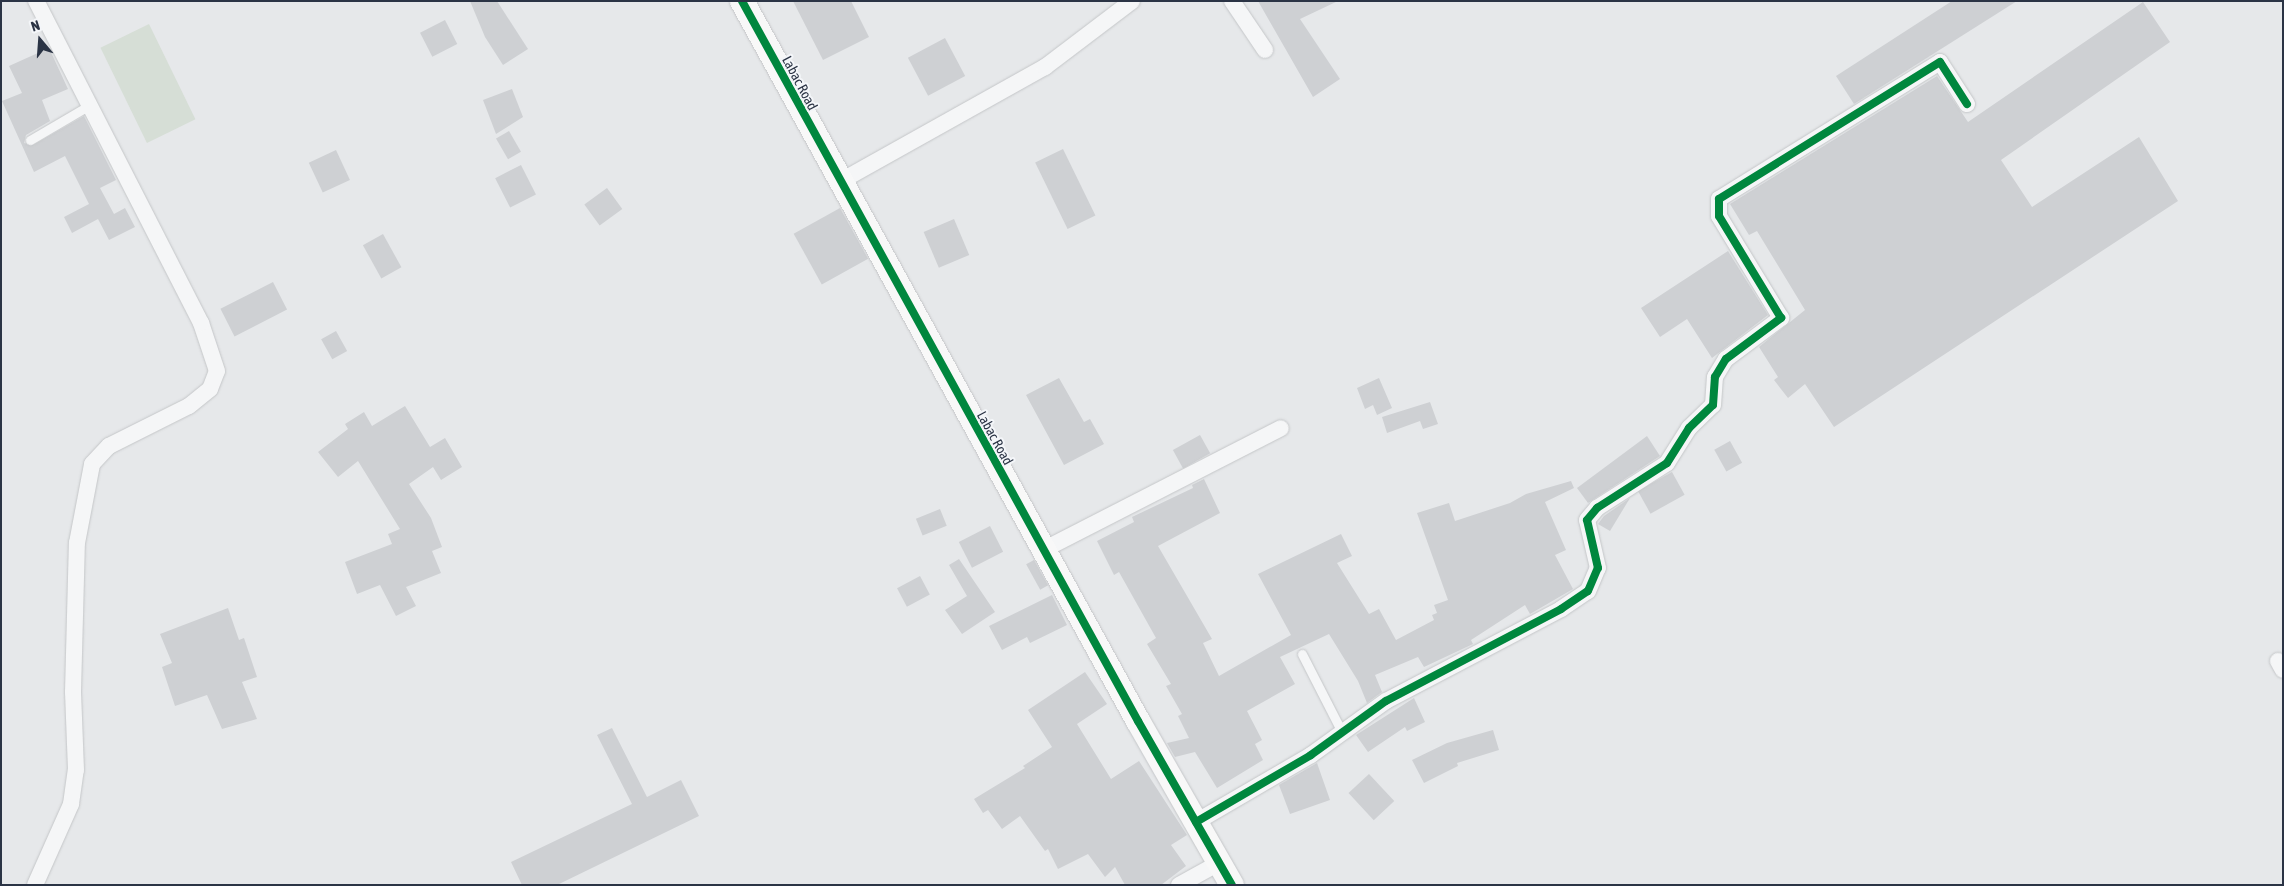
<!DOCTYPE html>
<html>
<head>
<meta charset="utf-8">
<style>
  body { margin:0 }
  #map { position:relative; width:2284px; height:886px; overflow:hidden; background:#e6e8ea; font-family:"Asap Condensed",sans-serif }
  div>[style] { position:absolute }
  .green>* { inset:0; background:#d6ded6; transform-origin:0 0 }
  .building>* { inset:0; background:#ced0d3; transform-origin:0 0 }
  .roads { filter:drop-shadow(0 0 1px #c4c6c8) drop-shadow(0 0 1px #c4c6c8) }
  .lane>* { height:9px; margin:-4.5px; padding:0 4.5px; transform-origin:4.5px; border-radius:4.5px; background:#f5f6f7 }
  .street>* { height:16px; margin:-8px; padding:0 8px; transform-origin:8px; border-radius:8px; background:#f5f6f7 }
  .secondary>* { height:24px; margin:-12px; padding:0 12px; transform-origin:12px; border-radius:12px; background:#f8f8f8 }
  .cycleway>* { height:8px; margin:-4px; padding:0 4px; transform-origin:4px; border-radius:4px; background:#00873e }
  span { translate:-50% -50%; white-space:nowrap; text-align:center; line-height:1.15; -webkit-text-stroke:4px #f4f6f9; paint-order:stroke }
  .street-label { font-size:14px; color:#2b3445 }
  .frame { position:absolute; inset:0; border:2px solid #2b3445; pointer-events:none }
  .north { position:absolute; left:15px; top:15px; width:50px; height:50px; -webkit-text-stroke:4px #f4f6f9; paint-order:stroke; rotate:342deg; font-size:14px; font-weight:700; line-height:20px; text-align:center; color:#2b3445 }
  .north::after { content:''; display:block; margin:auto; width:18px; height:22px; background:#2b3445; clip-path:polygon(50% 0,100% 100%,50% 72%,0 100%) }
</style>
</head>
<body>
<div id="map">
  <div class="green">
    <i style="left:149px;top:24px;width:106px;height:54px;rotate:64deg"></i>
  </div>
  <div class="building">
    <i style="clip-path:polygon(470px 1px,497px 1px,528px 49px,503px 65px,485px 37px)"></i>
    <i style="clip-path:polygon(793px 1px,851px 1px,869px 37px,823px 60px)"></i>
    <i style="clip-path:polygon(1258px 1px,1338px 1px,1300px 19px,1340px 79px,1313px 97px)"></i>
    <i style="clip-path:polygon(1952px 1px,2017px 1px,1854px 104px,1836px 76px)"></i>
    <i style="clip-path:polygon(2143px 2px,2170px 42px,2001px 160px,2032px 207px,2139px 137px,2178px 201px,1834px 427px,1805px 384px,1788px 398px,1774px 380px,1778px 377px,1759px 347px,1805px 310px,1757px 231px,1749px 235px,1730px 204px,1937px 76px,1968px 122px)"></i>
    <i style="left:445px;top:20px;width:27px;height:28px;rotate:63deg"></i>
    <i style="left:945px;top:38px;width:43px;height:42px;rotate:62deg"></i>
    <i style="clip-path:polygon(49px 48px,68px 89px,42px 100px,50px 121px,26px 135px,24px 143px,33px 145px,84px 116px,116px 180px,100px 188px,114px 214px,125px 208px,135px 227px,109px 240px,98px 219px,72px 233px,64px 217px,89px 204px,65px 156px,34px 172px,2px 101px,22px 93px,9px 66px)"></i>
    <i style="clip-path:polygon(512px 89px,523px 117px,496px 134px,483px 100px)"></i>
    <i style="left:509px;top:131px;width:24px;height:15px;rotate:60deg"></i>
    <i style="left:1063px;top:149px;width:74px;height:31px;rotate:64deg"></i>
    <i style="left:336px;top:150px;width:33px;height:30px;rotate:65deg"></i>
    <i style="left:521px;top:165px;width:33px;height:29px;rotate:63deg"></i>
    <i style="left:607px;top:188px;width:26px;height:28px;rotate:54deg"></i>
    <i style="left:840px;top:208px;width:58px;height:53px;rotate:61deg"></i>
    <i style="left:954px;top:219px;width:39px;height:33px;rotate:67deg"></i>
    <i style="left:383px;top:234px;width:38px;height:23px;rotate:61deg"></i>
    <i style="clip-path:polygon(1728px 251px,1768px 315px,1712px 358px,1687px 319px,1660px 337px,1641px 308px)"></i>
    <i style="left:273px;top:282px;width:31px;height:59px;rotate:63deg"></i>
    <i style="left:336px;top:331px;width:23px;height:17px;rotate:61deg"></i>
    <i style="clip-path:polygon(1059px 378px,1084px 422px,1090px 419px,1104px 444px,1064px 465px,1026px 395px)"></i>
    <i style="clip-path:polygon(1379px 378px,1392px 408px,1377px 415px,1373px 405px,1365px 409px,1357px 388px)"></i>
    <i style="clip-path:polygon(1430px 402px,1438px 424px,1423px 429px,1420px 421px,1387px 433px,1382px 417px)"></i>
    <i style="clip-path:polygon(405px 406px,430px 447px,445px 438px,462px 467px,441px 480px,433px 467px,409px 484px,431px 518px,442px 547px,432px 551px,441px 573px,406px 587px,416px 606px,396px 616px,380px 585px,357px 594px,345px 562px,392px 544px,388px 534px,400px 529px,358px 461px,338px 477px,318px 452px,348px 429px,345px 424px,364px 412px,372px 426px)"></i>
    <i style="left:1200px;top:435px;width:21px;height:31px;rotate:61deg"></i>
    <i style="clip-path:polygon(1647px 436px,1660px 456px,1588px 503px,1577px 488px)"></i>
    <i style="left:1730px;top:441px;width:25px;height:18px;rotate:61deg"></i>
    <i style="left:1672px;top:472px;width:26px;height:39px;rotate:61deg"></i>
    <i style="clip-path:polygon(1204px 479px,1220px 513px,1158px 546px,1212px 639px,1203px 643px,1219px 676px,1291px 635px,1258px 574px,1341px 534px,1352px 556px,1337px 563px,1369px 614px,1379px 609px,1396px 640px,1434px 620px,1432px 615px,1437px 613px,1434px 605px,1448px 600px,1417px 513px,1449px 503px,1455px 521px,1510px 503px,1526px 494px,1571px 481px,1574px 488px,1545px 502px,1566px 550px,1555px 555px,1573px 589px,1530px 614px,1525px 605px,1471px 640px,1473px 644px,1424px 667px,1418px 657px,1375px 675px,1382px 692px,1367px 703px,1358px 681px,1329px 634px,1280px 657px,1295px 684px,1247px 711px,1262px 740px,1255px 744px,1263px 760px,1217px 788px,1195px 752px,1175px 757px,1167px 743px,1189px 738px,1178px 716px,1182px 714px,1166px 686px,1171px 684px,1147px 644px,1156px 638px,1119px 572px,1114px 575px,1097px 541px,1134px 522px,1132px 517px,1193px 488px,1192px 485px)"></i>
    <i style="clip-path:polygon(1630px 498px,1610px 531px,1598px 524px,1604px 516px)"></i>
    <i style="left:940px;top:509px;width:18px;height:26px;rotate:68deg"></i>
    <i style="left:990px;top:526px;width:29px;height:35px;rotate:63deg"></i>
    <i style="clip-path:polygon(959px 559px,995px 612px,962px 634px,945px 610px,967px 596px,949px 565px)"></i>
    <i style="left:1034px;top:560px;width:29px;height:9px;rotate:61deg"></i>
    <i style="left:920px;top:576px;width:21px;height:26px;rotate:62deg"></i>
    <i style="clip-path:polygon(1052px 595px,1067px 625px,1030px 643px,1027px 637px,1002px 650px,989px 626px)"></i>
    <i style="clip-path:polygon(228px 608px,239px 640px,244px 638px,257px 677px,242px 682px,257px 719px,222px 729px,207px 695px,175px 706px,162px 667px,172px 663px,160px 634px)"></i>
    <i style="clip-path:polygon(1085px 672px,1107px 704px,1077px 724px,1111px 779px,1139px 761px,1187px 835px,1171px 845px,1186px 866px,1161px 885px,1125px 885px,1115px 867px,1105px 877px,1088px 854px,1058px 869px,1048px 849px,1045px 851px,1020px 816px,1002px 829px,988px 810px,983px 813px,974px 799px,1025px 768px,1023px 766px,1052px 747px,1028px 710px)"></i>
    <i style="clip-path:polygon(1414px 698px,1425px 722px,1407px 731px,1405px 727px,1368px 752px,1356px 735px)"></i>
    <i style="clip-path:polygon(612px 728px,647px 797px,681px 780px,699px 816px,557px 885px,522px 885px,511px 862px,632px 804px,597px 735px)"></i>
    <i style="clip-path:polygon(1493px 730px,1499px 750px,1457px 763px,1458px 766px,1424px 783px,1412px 760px,1447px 743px)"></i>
    <i style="clip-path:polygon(1317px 763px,1330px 800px,1290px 814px,1279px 785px)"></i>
    <i style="left:1369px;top:774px;width:37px;height:28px;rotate:47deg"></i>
  </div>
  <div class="roads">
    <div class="lane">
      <i style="left:30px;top:140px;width:69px;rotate:-30.3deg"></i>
      <i style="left:1302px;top:654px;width:88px;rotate:62.9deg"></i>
    </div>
    <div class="street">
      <i style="left:1232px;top:1px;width:59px;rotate:56deg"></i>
      <i style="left:839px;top:182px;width:236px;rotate:-29.2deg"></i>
      <i style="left:1045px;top:67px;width:109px;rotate:-37.2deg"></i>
      <i style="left:1043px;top:550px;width:267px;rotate:-27.1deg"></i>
      <i style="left:2278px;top:661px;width:10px;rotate:61deg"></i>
      <i style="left:1196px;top:822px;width:133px;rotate:-30.2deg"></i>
      <i style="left:1311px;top:755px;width:92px;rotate:-35.8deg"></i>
      <i style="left:1386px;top:701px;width:198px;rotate:-27.7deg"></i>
      <i style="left:1561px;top:609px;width:32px;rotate:-34deg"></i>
      <i style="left:1588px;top:591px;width:25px;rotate:-67deg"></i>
      <i style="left:1598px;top:568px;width:49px;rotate:-102.9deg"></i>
      <i style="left:1587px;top:520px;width:16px;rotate:-50deg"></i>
      <i style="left:1597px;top:508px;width:83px;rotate:-32.7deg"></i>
      <i style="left:1667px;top:463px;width:41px;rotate:-57.8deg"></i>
      <i style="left:1689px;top:428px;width:33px;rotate:-44deg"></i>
      <i style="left:1713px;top:405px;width:28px;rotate:-86deg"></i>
      <i style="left:1715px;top:377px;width:21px;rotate:-59deg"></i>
      <i style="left:1726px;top:359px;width:69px;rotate:-36.7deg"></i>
      <i style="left:1781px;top:318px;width:119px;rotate:-121.3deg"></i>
      <i style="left:1719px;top:216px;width:17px;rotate:-90deg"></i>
      <i style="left:1719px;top:199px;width:260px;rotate:-31.8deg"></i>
      <i style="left:1940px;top:62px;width:50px;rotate:57.3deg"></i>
      <i style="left:35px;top:885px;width:89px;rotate:-66deg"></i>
      <i style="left:71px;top:804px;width:34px;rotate:-82deg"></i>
      <i style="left:76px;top:770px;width:78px;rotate:-92.2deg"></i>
      <i style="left:73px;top:692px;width:149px;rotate:-88.5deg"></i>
      <i style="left:77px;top:543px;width:80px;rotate:-79.2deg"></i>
      <i style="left:92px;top:464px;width:25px;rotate:-47deg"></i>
      <i style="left:109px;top:446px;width:89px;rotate:-26.6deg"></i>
      <i style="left:189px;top:406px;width:27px;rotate:-39deg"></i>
      <i style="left:210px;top:389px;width:19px;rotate:-69deg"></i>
      <i style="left:217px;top:371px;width:51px;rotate:-108.4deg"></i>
      <i style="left:201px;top:323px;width:362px;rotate:-117.1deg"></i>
      <i style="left:1179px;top:885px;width:46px;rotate:-28.8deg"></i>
    </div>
    <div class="secondary">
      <i style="left:742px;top:1px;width:822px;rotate:61.19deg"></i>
      <i style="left:1138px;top:721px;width:189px;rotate:60.2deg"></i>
    </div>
  </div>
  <div class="cycleway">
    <i style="left:742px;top:1px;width:822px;rotate:61.19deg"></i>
    <i style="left:1138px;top:721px;width:189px;rotate:60.2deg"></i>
    <i style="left:1196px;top:822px;width:133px;rotate:-30.2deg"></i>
    <i style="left:1311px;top:755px;width:92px;rotate:-35.8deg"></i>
    <i style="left:1386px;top:701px;width:198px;rotate:-27.7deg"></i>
    <i style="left:1561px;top:609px;width:32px;rotate:-34deg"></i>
    <i style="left:1588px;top:591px;width:25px;rotate:-67deg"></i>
    <i style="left:1598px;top:568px;width:49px;rotate:-102.9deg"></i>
    <i style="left:1587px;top:520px;width:16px;rotate:-50deg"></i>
    <i style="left:1597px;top:508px;width:83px;rotate:-32.7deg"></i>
    <i style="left:1667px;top:463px;width:41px;rotate:-57.8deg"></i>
    <i style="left:1689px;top:428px;width:33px;rotate:-44deg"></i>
    <i style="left:1713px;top:405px;width:28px;rotate:-86deg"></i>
    <i style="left:1715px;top:377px;width:21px;rotate:-59deg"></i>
    <i style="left:1726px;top:359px;width:69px;rotate:-36.7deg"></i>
    <i style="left:1781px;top:318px;width:119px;rotate:-121.3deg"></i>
    <i style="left:1719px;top:216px;width:17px;rotate:-90deg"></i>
    <i style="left:1719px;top:199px;width:260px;rotate:-31.8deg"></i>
    <i style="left:1940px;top:62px;width:50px;rotate:57.3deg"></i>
  </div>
  <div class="street-label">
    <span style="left:800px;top:83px;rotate:62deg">Labac Road</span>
    <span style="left:995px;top:438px;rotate:61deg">Labac Road</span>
  </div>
  <div class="frame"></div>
  <div class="north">N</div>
</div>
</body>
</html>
